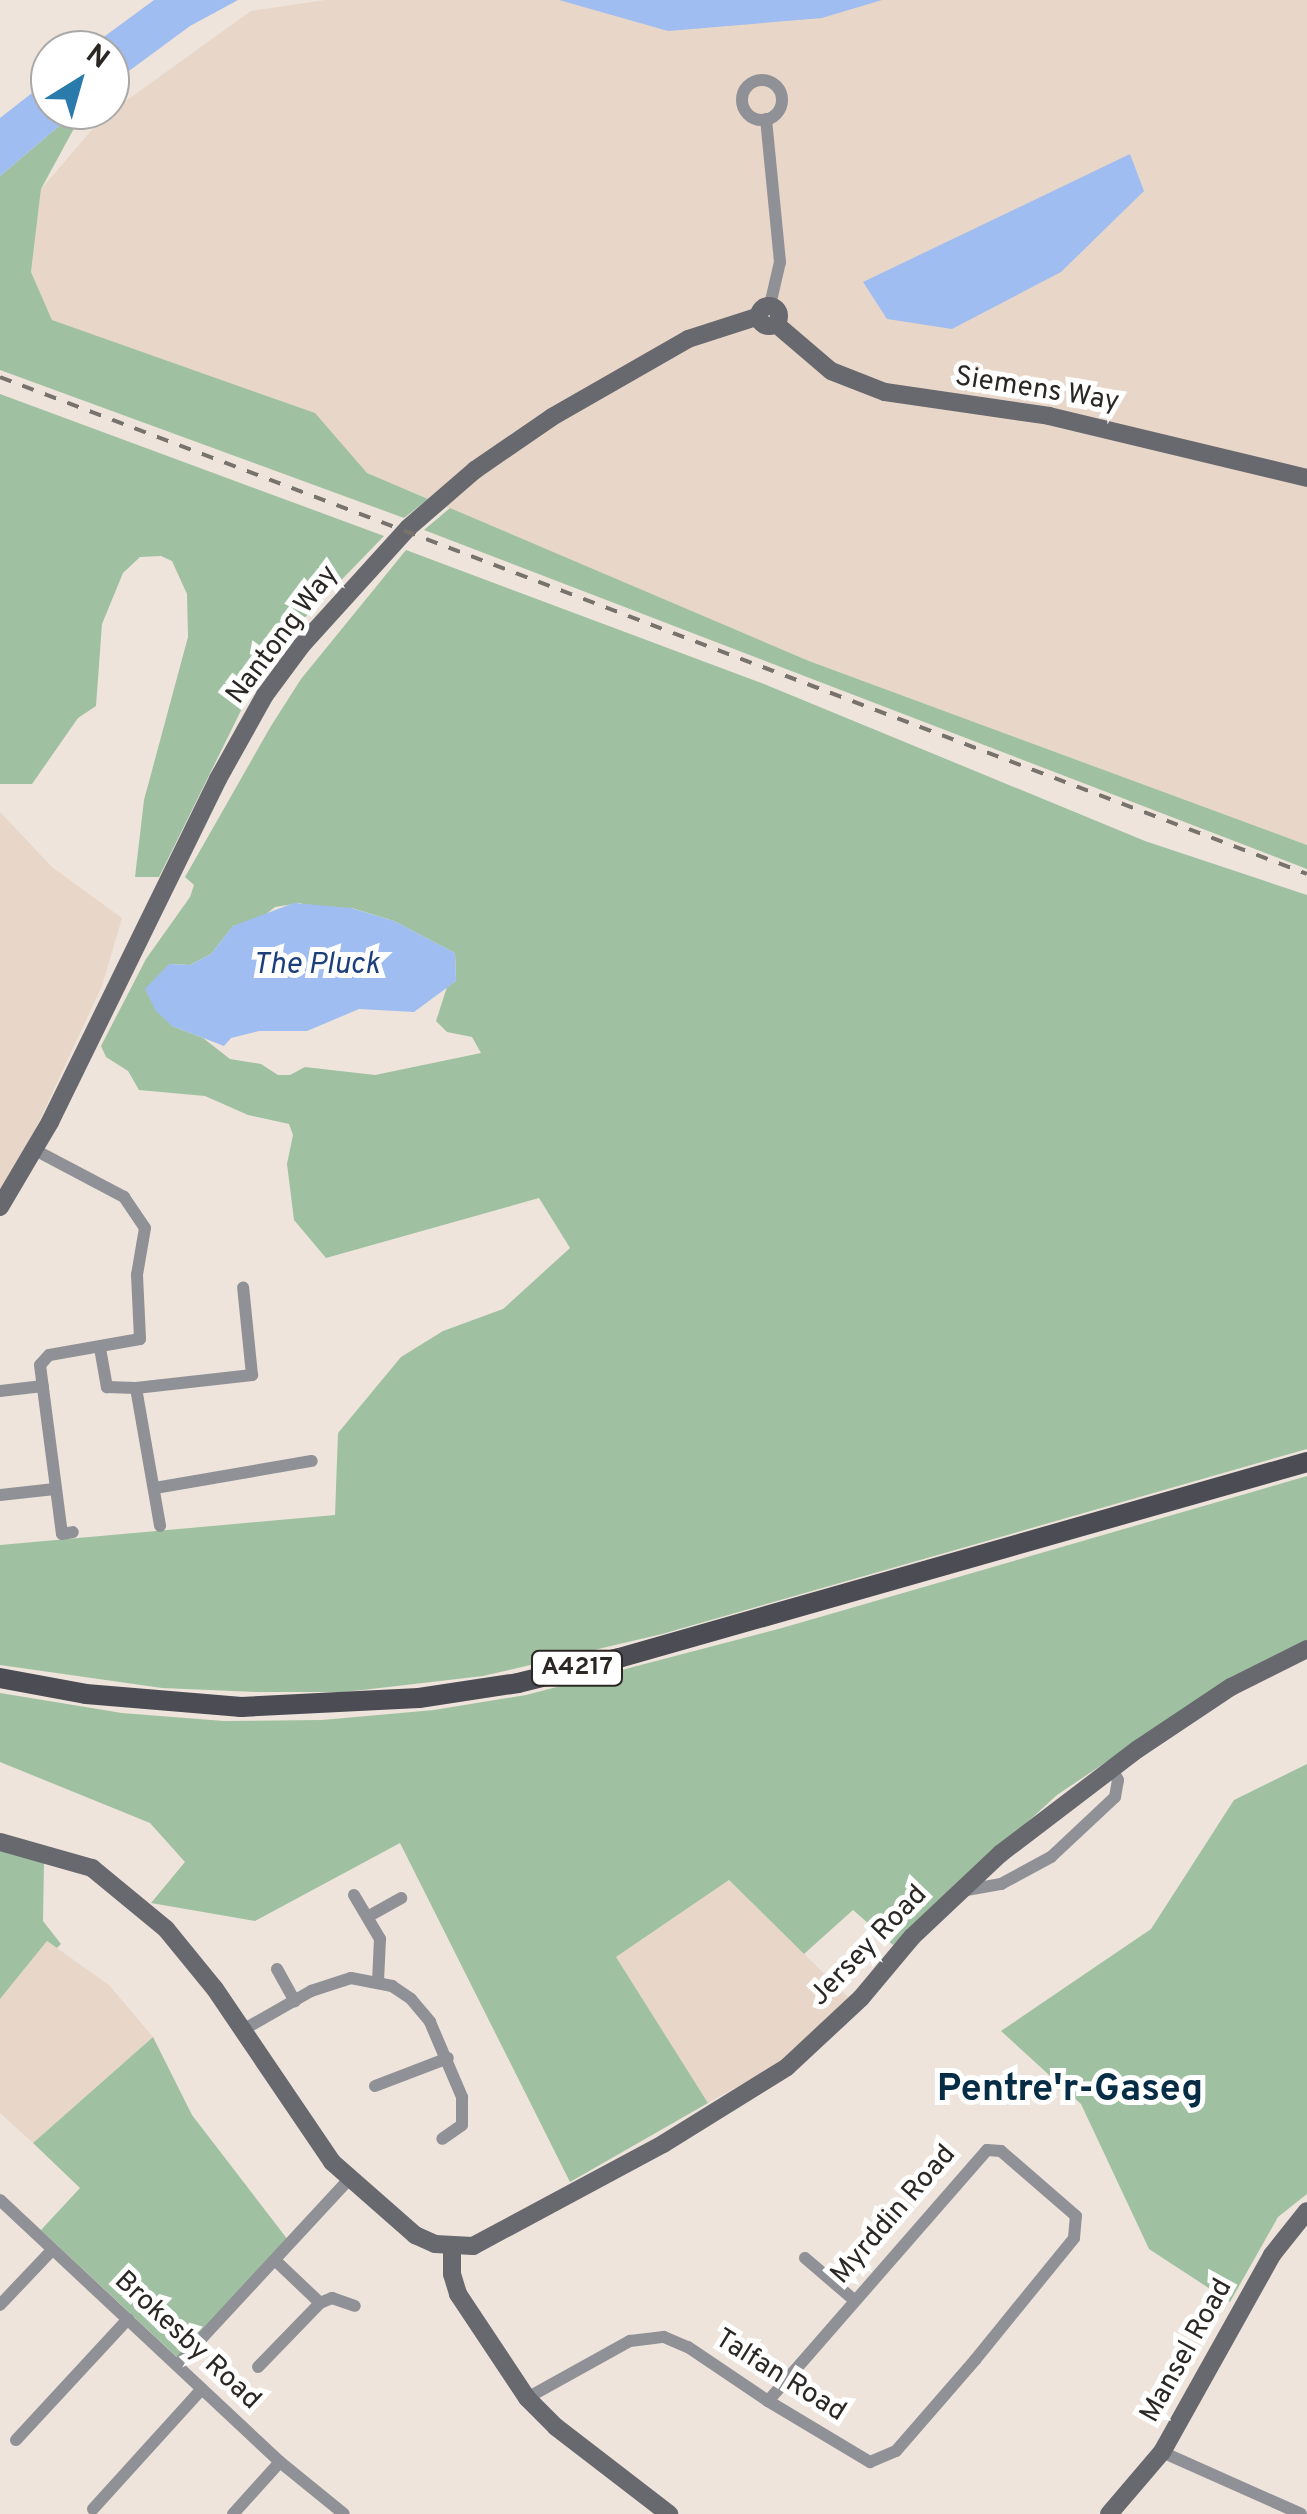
<!DOCTYPE html>
<html>
<head>
<meta charset="utf-8">
<style>
  body { margin:0 }
  #map { position:relative; width:1307px; height:2514px; overflow:hidden; background:#eee4db; font-family:Overpass,sans-serif }
  div>[style] { position:absolute }
  .built>* { inset:0; background:#e8d7c9 }
  .green>* { inset:0; background:#a0c1a1 }
  .water>* { inset:0; background:#9fbdf0 }
  .street>* { height:12px; margin:-6px; padding:0 6px; transform-origin:6px; border-radius:6px; background:#909196 }
  .street>.ring { margin:-6px; padding:0; box-sizing:content-box; background:none; border:12px solid #909196; border-radius:50% }
  .secondary>* { height:18px; margin:-9px; padding:0 9px; transform-origin:9px; border-radius:9px; background:#68686f }
  .secondary>.ring { margin:-9px; padding:0; box-sizing:content-box; background:none; border:18px solid #68686f; border-radius:50% }
  .primary>* { height:20px; margin:-10px; padding:0 10px; transform-origin:10px; border-radius:10px; background:#4c4c54 }
  .rail>* { height:4px; margin-top:-2px; transform-origin:0; background:repeating-linear-gradient(90deg,#78726d 0 12px,transparent 0 24px) }
  span { translate:-50% -50%; white-space:nowrap; text-align:center; line-height:1.15; -webkit-text-stroke:10px #fff; paint-order:stroke }
  .shield-label span { padding:2px 8px; background:#fff; border:2px solid; border-radius:8px; -webkit-text-stroke-width:0 }
  .shield-label { font-size:25px; color:#2b2724; font-weight:700 }
  .street-label { font-size:28px; color:#2b2724 }
  .water-label { font-size:30px; color:#1c3f7b; font-style:italic }
  .district-label { font-size:38px; color:#062d45; font-weight:700 }
  .north { position:absolute; left:30px; top:30px; width:100px; height:100px; box-sizing:border-box; background:#fff; border:2px solid #aaa9a7; border-radius:50%; rotate:37deg; font-size:28px; font-weight:700; line-height:40px; text-align:center; color:#2b2724 }
  .north::after { content:''; display:block; margin:auto; width:35px; height:45px; background:#2a7bac; clip-path:polygon(50% 0,100% 100%,50% 72%,0 100%) }
</style>
</head>
<body>
<div id="map">
  <div class="built">
    <i style="clip-path:polygon(325px 0,1307px 0,1307px 845px,809px 661px,367px 473px,52px 320px,31px 272px,41px 189px,102px 118px,251px 11px)"></i>
    <i style="clip-path:polygon(0 812px,52px 867px,122px 918px,102px 986px,23px 1156px,0 1190px)"></i>
    <i style="clip-path:polygon(729px 1880px,849px 1998px,778px 2064px,708px 2103px,616px 1957px)"></i>
    <i style="clip-path:polygon(47px 1941px,109px 1985px,153px 2037px,33px 2143px,0 2113px,0 1999px)"></i>
  </div>
  <div class="green">
    <i style="clip-path:polygon(78px 110px,84px 110px,41px 189px,31px 272px,52px 320px,315px 413px,367px 473px,428px 499px,404px 518px,0 370px,0 176px)"></i>
    <i style="clip-path:polygon(0 394px,384px 536px,289px 634px,255px 682px,159px 877px,135px 877px,144px 800px,188px 637px,187px 594px,172px 561px,161px 556px,140px 557px,123px 573px,102px 624px,96px 706px,78px 718px,32px 784px,0 784px)"></i>
    <i style="clip-path:polygon(450px 508px,809px 661px,1307px 845px,1307px 869px,424px 530px)"></i>
    <i style="clip-path:polygon(evenodd,406px 550px,764px 684px,1145px 841px,1307px 895px,1307px 1449px,662px 1634px,483px 1676px,345px 1692px,256px 1692px,162px 1688px,0 1665px,0 1545px,335px 1515px,338px 1433px,401px 1357px,443px 1331px,503px 1309px,570px 1248px,539px 1198px,326px 1258px,294px 1220px,287px 1164px,293px 1135px,289px 1124px,248px 1115px,205px 1096px,139px 1090px,128px 1071px,106px 1057px,101px 1046px,146px 959px,190px 897px,194px 885px,185px 877px,271px 726px,301px 679px,406px 550px,300px 903px,315px 908px,352px 908px,394px 921px,455px 953px,456px 981px,447px 987px,436px 1021px,447px 1032px,472px 1037px,481px 1053px,375px 1075px,305px 1067px,290px 1075px,278px 1075px,261px 1064px,230px 1059px,203px 1038px,172px 1026px,169px 964px,190px 965px,211px 954px,233px 926px,261px 918px,275px 907px,300px 903px)"></i>
    <i style="clip-path:polygon(1307px 1476px,1307px 1640px,1222px 1684px,1057px 1795px,893px 1945px,853px 1910px,804px 1954px,729px 1880px,616px 1957px,708px 2103px,570px 2182px,400px 1843px,255px 1921px,151px 1903px,185px 1862px,150px 1823px,0 1762px,0 1693px,122px 1713px,224px 1721px,322px 1720px,434px 1710px,526px 1695px,782px 1628px)"></i>
    <i style="clip-path:polygon(1307px 1764px,1307px 2194px,1278px 2217px,1230px 2302px,1149px 2249px,1081px 2104px,1001px 2031px,1151px 1929px,1234px 1800px)"></i>
    <i style="clip-path:polygon(0 1847px,44px 1862px,43px 1921px,61px 1944px,57px 1948px,47px 1941px,0 1999px)"></i>
    <i style="clip-path:polygon(153px 2037px,192px 2115px,288px 2240px,178px 2358px,41px 2230px,80px 2188px,33px 2143px)"></i>
  </div>
  <div class="water">
    <i style="clip-path:polygon(154px 0,238px 0,190px 26px,110px 85px,110px 50px,86px 50px)"></i>
    <i style="clip-path:polygon(559px 0,882px 0,822px 18px,668px 31px)"></i>
    <i style="clip-path:polygon(50px 79px,50px 110px,78px 110px,0 176px,0 118px)"></i>
    <i style="clip-path:polygon(1130px 154px,1144px 191px,1061px 272px,952px 329px,887px 319px,863px 282px)"></i>
    <i style="clip-path:polygon(294px 903px,351px 908px,394px 921px,455px 953px,456px 981px,414px 1012px,359px 1009px,307px 1031px,259px 1031px,231px 1038px,224px 1046px,172px 1026px,156px 1011px,145px 989px,169px 964px,190px 965px,211px 954px,233px 926px)"></i>
  </div>
  <div class="street">
    <i class="ring" style="left:742px;top:80px;width:28px;height:28px"></i>
    <i style="left:766px;top:119px;width:144px;rotate:84.4deg"></i>
    <i style="left:780px;top:262px;width:44px;rotate:103.1deg"></i>
    <i style="left:35px;top:1150px;width:101px;rotate:27.8deg"></i>
    <i style="left:124px;top:1197px;width:37px;rotate:56deg"></i>
    <i style="left:145px;top:1228px;width:48px;rotate:99.7deg"></i>
    <i style="left:137px;top:1275px;width:64px;rotate:87.3deg"></i>
    <i style="left:140px;top:1339px;width:92px;rotate:170deg"></i>
    <i style="left:49px;top:1355px;width:13px;rotate:132deg"></i>
    <i style="left:40px;top:1365px;width:170px;rotate:82.6deg"></i>
    <i style="left:62px;top:1534px;width:11px;rotate:-10deg"></i>
    <i style="left:100px;top:1348px;width:40px;rotate:80deg"></i>
    <i style="left:107px;top:1387px;width:29px;rotate:2deg"></i>
    <i style="left:136px;top:1388px;width:140px;rotate:80.1deg"></i>
    <i style="left:136px;top:1388px;width:117px;rotate:-6.4deg"></i>
    <i style="left:252px;top:1375px;width:88px;rotate:-95.8deg"></i>
    <i style="left:0;top:1391px;width:43px;rotate:-6.6deg"></i>
    <i style="left:155px;top:1488px;width:159px;rotate:-9.8deg"></i>
    <i style="left:0;top:1495px;width:55px;rotate:-6.2deg"></i>
    <i style="left:961px;top:1891px;width:41px;rotate:-9.9deg"></i>
    <i style="left:1001px;top:1884px;width:57px;rotate:-28.4deg"></i>
    <i style="left:1051px;top:1857px;width:88px;rotate:-43.2deg"></i>
    <i style="left:1115px;top:1797px;width:17px;rotate:-80deg"></i>
    <i style="left:1118px;top:1780px;width:13px;rotate:-119deg"></i>
    <i style="left:354px;top:1895px;width:51px;rotate:59.4deg"></i>
    <i style="left:380px;top:1939px;width:42px;rotate:92.7deg"></i>
    <i style="left:369px;top:1916px;width:37px;rotate:-29deg"></i>
    <i style="left:277px;top:1969px;width:37px;rotate:61deg"></i>
    <i style="left:241px;top:2031px;width:81px;rotate:-29.7deg"></i>
    <i style="left:311px;top:1991px;width:42px;rotate:-18deg"></i>
    <i style="left:351px;top:1978px;width:42px;rotate:11deg"></i>
    <i style="left:392px;top:1986px;width:23px;rotate:34deg"></i>
    <i style="left:411px;top:1999px;width:30px;rotate:50deg"></i>
    <i style="left:430px;top:2022px;width:82px;rotate:66.9deg"></i>
    <i style="left:462px;top:2097px;width:28px;rotate:90deg"></i>
    <i style="left:462px;top:2125px;width:24px;rotate:145deg"></i>
    <i style="left:375px;top:2086px;width:78px;rotate:-21deg"></i>
    <i style="left:0;top:2200px;width:383px;rotate:43.1deg"></i>
    <i style="left:280px;top:2462px;width:82px;rotate:39.1deg"></i>
    <i style="left:805px;top:2258px;width:65px;rotate:40.6deg"></i>
    <i style="left:277px;top:2262px;width:59px;rotate:43.6deg"></i>
    <i style="left:0;top:2305px;width:76px;rotate:-46.6deg"></i>
    <i style="left:177px;top:2365px;width:253px;rotate:-47.2deg"></i>
    <i style="left:258px;top:2367px;width:89px;rotate:-45.9deg"></i>
    <i style="left:320px;top:2303px;width:13px;rotate:-23deg"></i>
    <i style="left:332px;top:2298px;width:24px;rotate:19deg"></i>
    <i style="left:527px;top:2398px;width:118px;rotate:-29deg"></i>
    <i style="left:630px;top:2341px;width:34px;rotate:-7deg"></i>
    <i style="left:664px;top:2337px;width:26px;rotate:23deg"></i>
    <i style="left:688px;top:2347px;width:97px;rotate:34deg"></i>
    <i style="left:768px;top:2401px;width:119px;rotate:30.9deg"></i>
    <i style="left:870px;top:2462px;width:28px;rotate:-23deg"></i>
    <i style="left:896px;top:2451px;width:121px;rotate:-49deg"></i>
    <i style="left:975px;top:2360px;width:157px;rotate:-50.9deg"></i>
    <i style="left:1074px;top:2238px;width:22px;rotate:-85deg"></i>
    <i style="left:1076px;top:2216px;width:99px;rotate:-139.1deg"></i>
    <i style="left:1001px;top:2151px;width:14px;rotate:-176deg"></i>
    <i style="left:987px;top:2150px;width:333px;rotate:131.1deg"></i>
    <i style="left:16px;top:2440px;width:165px;rotate:-47.2deg"></i>
    <i style="left:1162px;top:2452px;width:152px;rotate:24deg"></i>
    <i style="left:93px;top:2509px;width:162px;rotate:-47.8deg"></i>
    <i style="left:233px;top:2514px;width:70px;rotate:-47.9deg"></i>
  </div>
  <div class="secondary">
    <i class="ring" style="left:759px;top:306px;width:2px;height:2px"></i>
    <i style="left:776px;top:324px;width:72px;rotate:40.5deg"></i>
    <i style="left:831px;top:371px;width:58px;rotate:21.3deg"></i>
    <i style="left:885px;top:392px;width:166px;rotate:8.3deg"></i>
    <i style="left:1049px;top:416px;width:265px;rotate:13.5deg"></i>
    <i style="left:0;top:1207px;width:99px;rotate:-59.5deg"></i>
    <i style="left:50px;top:1122px;width:382px;rotate:-63.9deg"></i>
    <i style="left:218px;top:779px;width:96px;rotate:-60.8deg"></i>
    <i style="left:265px;top:695px;width:62px;rotate:-53.5deg"></i>
    <i style="left:302px;top:645px;width:158px;rotate:-47.8deg"></i>
    <i style="left:408px;top:528px;width:89px;rotate:-40.9deg"></i>
    <i style="left:475px;top:470px;width:93px;rotate:-34.5deg"></i>
    <i style="left:552px;top:417px;width:157px;rotate:-29.8deg"></i>
    <i style="left:688px;top:339px;width:75px;rotate:-17.9deg"></i>
    <i style="left:0;top:1842px;width:96px;rotate:15.8deg"></i>
    <i style="left:92px;top:1868px;width:96px;rotate:39.5deg"></i>
    <i style="left:166px;top:1929px;width:77px;rotate:50.8deg"></i>
    <i style="left:215px;top:1989px;width:209px;rotate:55.9deg"></i>
    <i style="left:332px;top:2162px;width:111px;rotate:41.3deg"></i>
    <i style="left:415px;top:2235px;width:22px;rotate:24deg"></i>
    <i style="left:435px;top:2244px;width:38px;rotate:3deg"></i>
    <i style="left:473px;top:2246px;width:216px;rotate:-28.2deg"></i>
    <i style="left:663px;top:2144px;width:146px;rotate:-31.8deg"></i>
    <i style="left:787px;top:2067px;width:101px;rotate:-43deg"></i>
    <i style="left:861px;top:1998px;width:80px;rotate:-50.1deg"></i>
    <i style="left:912px;top:1937px;width:121px;rotate:-43.3deg"></i>
    <i style="left:1000px;top:1854px;width:173px;rotate:-37.3deg"></i>
    <i style="left:1138px;top:1749px;width:112px;rotate:-33.7deg"></i>
    <i style="left:1231px;top:1687px;width:85px;rotate:-26.6deg"></i>
    <i style="left:452px;top:2246px;width:28px;rotate:90deg"></i>
    <i style="left:452px;top:2274px;width:21px;rotate:73deg"></i>
    <i style="left:458px;top:2294px;width:125px;rotate:56.4deg"></i>
    <i style="left:527px;top:2398px;width:41px;rotate:45deg"></i>
    <i style="left:556px;top:2427px;width:143px;rotate:37.6deg"></i>
    <i style="left:1109px;top:2514px;width:82px;rotate:-49.5deg"></i>
    <i style="left:1162px;top:2452px;width:226px;rotate:-60.8deg"></i>
    <i style="left:1272px;top:2255px;width:56px;rotate:-51.5deg"></i>
  </div>
  <div class="primary">
    <i style="left:0;top:1678px;width:87px;rotate:10.5deg"></i>
    <i style="left:86px;top:1694px;width:156px;rotate:4.8deg"></i>
    <i style="left:241px;top:1707px;width:178px;rotate:-2.9deg"></i>
    <i style="left:419px;top:1698px;width:100px;rotate:-8.6deg"></i>
    <i style="left:518px;top:1683px;width:104px;rotate:-13.9deg"></i>
    <i style="left:619px;top:1658px;width:715px;rotate:-15.9deg"></i>
  </div>
  <div class="rail">
    <i style="left:0;top:377px;width:1398px;rotate:20.82deg"></i>
  </div>
  <div class="shield-label">
    <span style="left:577px;top:1668px">A4217</span>
  </div>
  <div class="street-label">
    <span style="left:1037px;top:390px;rotate:9deg">Siemens Way</span>
    <span style="left:283px;top:635px;rotate:-53deg">Nantong Way</span>
    <span style="left:869px;top:1946px;rotate:-46deg">Jersey Road</span>
    <span style="left:894px;top:2215px;rotate:-49deg">Myrddin Road</span>
    <span style="left:187px;top:2341px;rotate:43deg">Brokesby Road</span>
    <span style="left:1187px;top:2351px;rotate:-61deg">Mansel Road</span>
    <span style="left:780px;top:2376px;rotate:32deg">Talfan Road</span>
  </div>
  <div class="water-label">
    <span style="left:316px;top:966px">The Pluck</span>
  </div>
  <div class="district-label">
    <span style="left:1070px;top:2091px">Pentre'r-Gaseg</span>
  </div>
  <div class="north">N</div>
</div>
</body>
</html>
